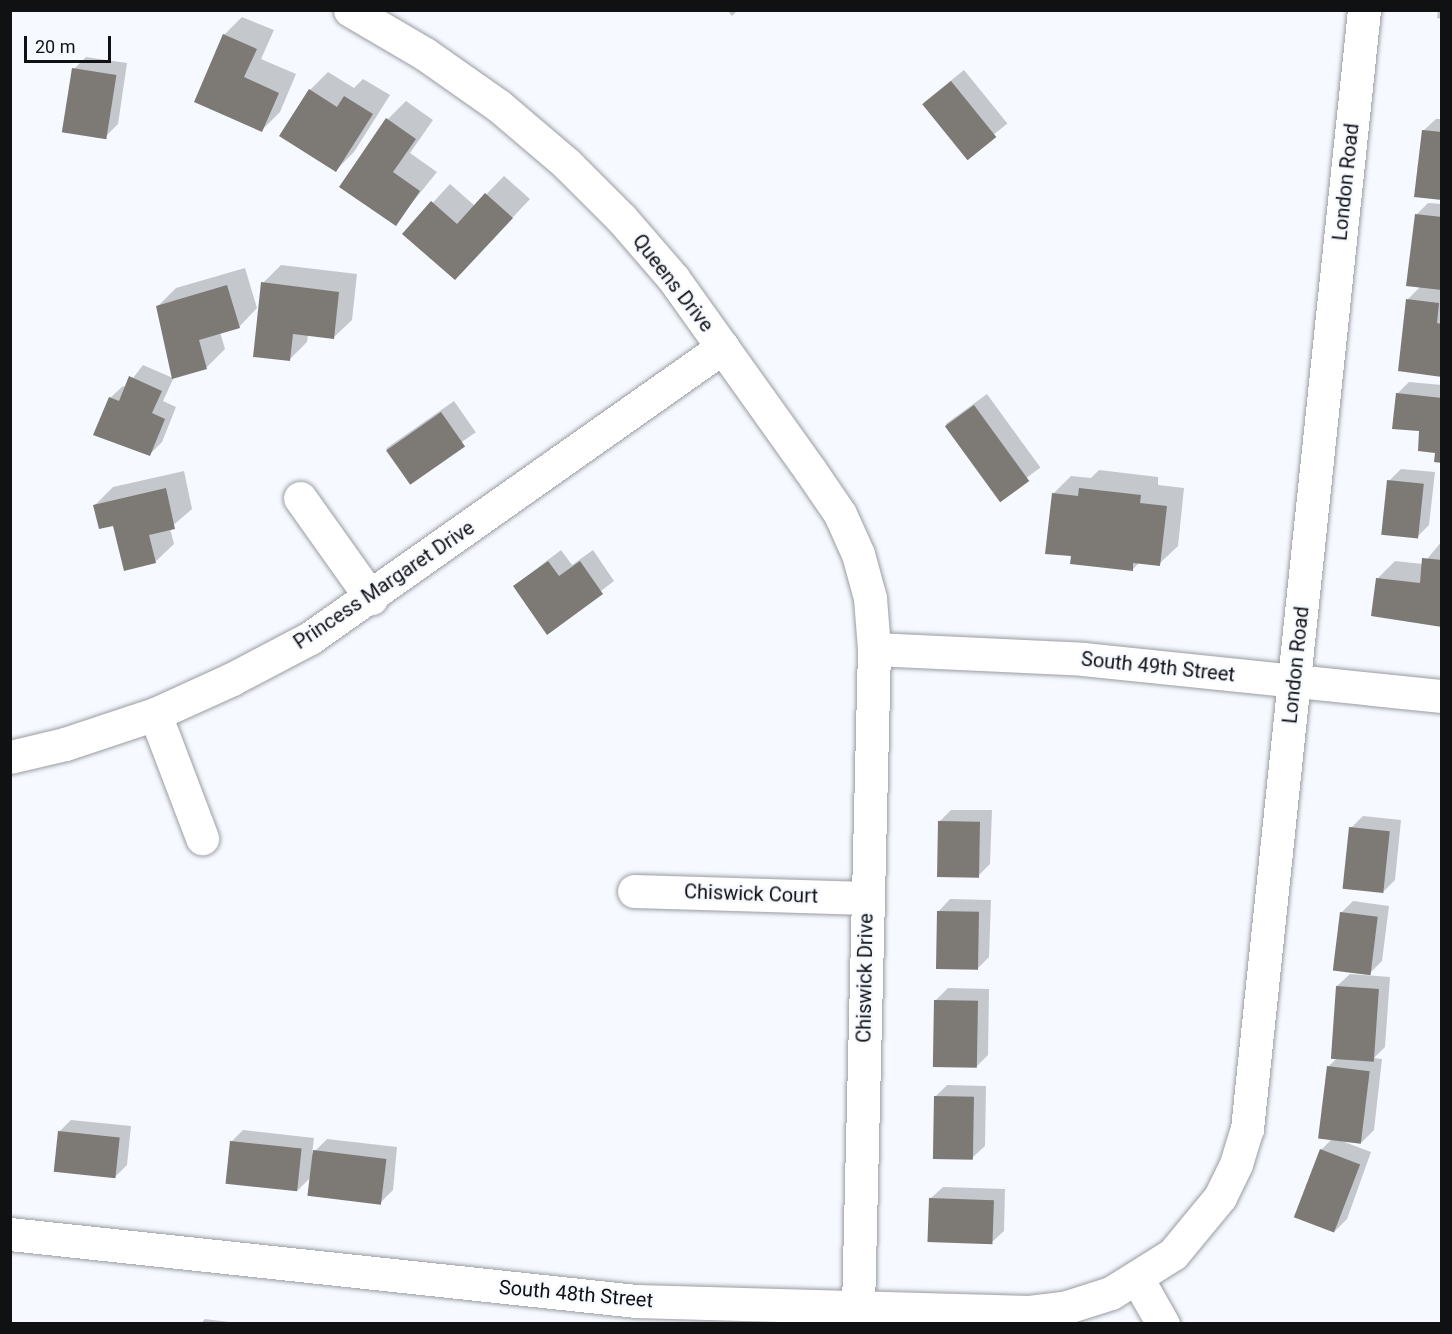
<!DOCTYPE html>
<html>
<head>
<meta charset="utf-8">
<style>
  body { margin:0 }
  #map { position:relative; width:1452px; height:1334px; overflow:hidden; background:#f6f9ff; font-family:Roboto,sans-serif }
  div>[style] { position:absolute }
  .shadow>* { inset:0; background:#0003; transform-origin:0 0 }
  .building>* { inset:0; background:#7d7a75; transform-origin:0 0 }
  .roads { filter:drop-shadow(0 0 2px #999ca1) drop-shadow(0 0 2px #999ca1) }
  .street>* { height:33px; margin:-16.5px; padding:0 16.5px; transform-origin:16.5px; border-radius:16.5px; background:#fff }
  span { translate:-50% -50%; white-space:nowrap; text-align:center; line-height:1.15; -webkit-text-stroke:4.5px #f6f9ff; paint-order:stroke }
  .street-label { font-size:20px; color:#101113 }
  .frame { position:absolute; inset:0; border:12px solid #101113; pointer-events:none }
  .scale { position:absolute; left:24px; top:36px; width:87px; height:27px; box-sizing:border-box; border:3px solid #101113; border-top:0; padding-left:8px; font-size:18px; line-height:21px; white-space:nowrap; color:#101113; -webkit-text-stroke:4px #f6f9ff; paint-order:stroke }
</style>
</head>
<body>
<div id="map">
  <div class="shadow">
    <i style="clip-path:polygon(727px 10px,738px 10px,732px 16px)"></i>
    <i style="clip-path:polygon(1438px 10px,1442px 10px,1442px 19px,1437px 18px)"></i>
    <i style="clip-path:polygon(242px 17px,274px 30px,261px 59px,296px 74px,280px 112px,262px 130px,224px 35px)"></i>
    <i style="clip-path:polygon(86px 57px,127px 63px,118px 124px,106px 136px,74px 69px)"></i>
    <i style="left:964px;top:70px;width:69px;height:52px;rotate:51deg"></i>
    <i style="clip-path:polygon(328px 72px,354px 88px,363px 79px,390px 95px,354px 152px,336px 170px,310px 90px)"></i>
    <i style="clip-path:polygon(406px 101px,433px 120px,410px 153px,437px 172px,395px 224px,388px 119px)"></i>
    <i style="clip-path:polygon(1436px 119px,1442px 119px,1442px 198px,1423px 131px)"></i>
    <i style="clip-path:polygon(504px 176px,530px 199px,473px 260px,404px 234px,450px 184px,475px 206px)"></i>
    <i style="clip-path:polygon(1428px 203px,1442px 204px,1442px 375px,1407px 300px,1421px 286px,1416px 215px)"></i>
    <i style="clip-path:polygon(281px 265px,357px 274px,352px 320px,333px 338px,308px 335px,307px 342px,289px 360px,263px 283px)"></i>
    <i style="clip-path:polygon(245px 268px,257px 308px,239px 327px,220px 332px,225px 349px,207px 367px,174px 377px,163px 401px,176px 407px,162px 442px,150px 454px,110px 398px,123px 386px,126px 387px,143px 365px,173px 378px,158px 306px,176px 288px)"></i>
    <i style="clip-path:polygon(1409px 382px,1442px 385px,1442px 461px,1397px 394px)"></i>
    <i style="left:987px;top:394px;width:91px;height:51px;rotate:54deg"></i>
    <i style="left:454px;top:401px;width:38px;height:83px;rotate:55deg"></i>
    <i style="clip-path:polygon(1401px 469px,1435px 472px,1429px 525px,1417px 537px,1389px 481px)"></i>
    <i style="clip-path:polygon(1099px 470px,1158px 477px,1158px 485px,1184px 488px,1178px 546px,1159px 564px,1140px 562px,1132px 570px,1073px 555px,1053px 494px,1071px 476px,1091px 478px)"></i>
    <i style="clip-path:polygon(184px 471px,192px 509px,170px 528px,174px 544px,155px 562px,95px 505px,113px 487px)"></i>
    <i style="clip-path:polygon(1442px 541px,1442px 625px,1377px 579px,1395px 561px,1423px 564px)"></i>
    <i style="clip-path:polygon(561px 550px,572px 565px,593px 550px,614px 581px,547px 632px,514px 586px)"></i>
    <i style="clip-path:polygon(951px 810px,992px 810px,990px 864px,978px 876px,939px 822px)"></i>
    <i style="clip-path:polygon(1363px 816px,1401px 820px,1395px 880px,1383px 892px,1351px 828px)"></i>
    <i style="clip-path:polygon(950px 899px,991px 900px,989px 957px,977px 969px,938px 912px)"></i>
    <i style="clip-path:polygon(1353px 901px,1389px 906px,1382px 961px,1370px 973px,1341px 913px)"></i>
    <i style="clip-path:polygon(1350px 974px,1390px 977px,1385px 1047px,1374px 1058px,1382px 1059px,1374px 1130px,1362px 1142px,1339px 1140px,1371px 1152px,1347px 1219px,1335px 1231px,1321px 1150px,1333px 1138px,1328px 1067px,1338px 1057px,1337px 986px)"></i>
    <i style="clip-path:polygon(948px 988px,989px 989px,988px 1055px,976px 1067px,936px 1000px)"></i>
    <i style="clip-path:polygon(947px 1085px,986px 1086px,985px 1146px,972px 1158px,935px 1097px)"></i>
    <i style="clip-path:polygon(71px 1120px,131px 1126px,127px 1165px,115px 1177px,59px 1132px)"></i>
    <i style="clip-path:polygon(243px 1130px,314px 1138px,312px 1154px,327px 1139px,397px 1147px,393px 1190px,381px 1202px,312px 1176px,297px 1191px,231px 1142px)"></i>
    <i style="clip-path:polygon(943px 1187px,1005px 1189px,1004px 1231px,991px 1243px,930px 1199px)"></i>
    <i style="clip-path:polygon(205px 1319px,246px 1324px,200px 1324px)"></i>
  </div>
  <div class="building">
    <i style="clip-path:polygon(223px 34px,257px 49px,244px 77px,279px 93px,262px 132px,194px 102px)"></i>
    <i style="left:72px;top:68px;width:45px;height:65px;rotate:9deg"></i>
    <i style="left:951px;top:81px;width:72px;height:37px;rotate:51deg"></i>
    <i style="clip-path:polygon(309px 89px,337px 107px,344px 96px,373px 114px,336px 172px,279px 136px)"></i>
    <i style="clip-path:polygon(386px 118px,416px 139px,393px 172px,420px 191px,396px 226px,339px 187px)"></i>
    <i style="clip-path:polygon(1422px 130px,1442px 132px,1442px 200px,1414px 197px)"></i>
    <i style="clip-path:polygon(485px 193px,513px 218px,455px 280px,402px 234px,431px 201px,457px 224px)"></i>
    <i style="clip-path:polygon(1415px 214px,1442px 217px,1442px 290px,1406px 286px)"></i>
    <i style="clip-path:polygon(261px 282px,339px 292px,334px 339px,293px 334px,290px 361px,253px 357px)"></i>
    <i style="clip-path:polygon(227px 285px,240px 328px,199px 340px,207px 369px,172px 379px,156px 306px)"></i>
    <i style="clip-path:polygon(1406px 299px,1439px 303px,1437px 323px,1442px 324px,1442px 377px,1398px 371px)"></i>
    <i style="clip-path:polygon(129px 376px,162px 391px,152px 413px,165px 419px,150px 456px,93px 435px,109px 397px,119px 401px)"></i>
    <i style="clip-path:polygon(1396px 393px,1442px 398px,1442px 463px,1434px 462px,1435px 453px,1418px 451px,1419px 431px,1392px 429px)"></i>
    <i style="left:974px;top:405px;width:94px;height:36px;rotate:54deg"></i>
    <i style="left:441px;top:412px;width:42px;height:67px;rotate:55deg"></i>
    <i style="left:1387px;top:480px;width:37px;height:55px;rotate:6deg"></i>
    <i style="clip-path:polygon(166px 488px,175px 529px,149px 535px,156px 563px,124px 571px,113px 526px,99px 529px,93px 505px)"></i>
    <i style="clip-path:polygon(1079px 488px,1141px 495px,1140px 503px,1167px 506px,1160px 566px,1133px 563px,1133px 571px,1070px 564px,1071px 556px,1045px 554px,1052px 493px,1078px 496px)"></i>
    <i style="clip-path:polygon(1422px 558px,1442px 560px,1442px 627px,1371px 616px,1376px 578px,1420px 583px)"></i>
    <i style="clip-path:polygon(548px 561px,559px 576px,580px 561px,603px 594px,547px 635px,513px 586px)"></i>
    <i style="left:938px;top:821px;width:42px;height:56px;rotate:1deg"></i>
    <i style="left:1349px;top:827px;width:41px;height:62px;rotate:6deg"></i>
    <i style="left:937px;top:911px;width:42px;height:58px;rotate:1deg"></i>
    <i style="left:1340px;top:912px;width:38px;height:59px;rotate:7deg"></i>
    <i style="left:1336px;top:986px;width:43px;height:73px;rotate:4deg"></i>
    <i style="left:934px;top:1000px;width:44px;height:67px;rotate:1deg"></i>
    <i style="left:1327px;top:1066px;width:43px;height:73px;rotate:7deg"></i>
    <i style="left:934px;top:1096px;width:40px;height:63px;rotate:1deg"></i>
    <i style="left:58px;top:1131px;width:62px;height:41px;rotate:6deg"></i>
    <i style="left:230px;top:1141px;width:72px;height:43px;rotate:6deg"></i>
    <i style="left:1320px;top:1149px;width:43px;height:73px;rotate:21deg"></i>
    <i style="left:313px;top:1150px;width:74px;height:46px;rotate:7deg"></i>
    <i style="left:929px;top:1198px;width:65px;height:44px;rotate:2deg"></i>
  </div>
  <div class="roads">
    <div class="street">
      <i style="left:350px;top:10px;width:87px;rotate:30.4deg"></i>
      <i style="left:425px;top:54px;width:90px;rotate:35.1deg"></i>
      <i style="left:499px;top:106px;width:88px;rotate:40.4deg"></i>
      <i style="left:566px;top:163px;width:79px;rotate:45deg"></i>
      <i style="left:622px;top:219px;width:78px;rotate:49.2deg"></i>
      <i style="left:673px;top:278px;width:236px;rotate:54.5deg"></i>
      <i style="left:810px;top:470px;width:53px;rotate:55.7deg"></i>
      <i style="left:840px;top:514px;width:44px;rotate:65.8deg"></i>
      <i style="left:858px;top:554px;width:46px;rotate:74.7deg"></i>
      <i style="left:870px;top:598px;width:51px;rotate:85.5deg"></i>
      <i style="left:874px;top:649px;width:659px;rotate:91.39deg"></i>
      <i style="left:300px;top:498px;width:123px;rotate:54.6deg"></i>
      <i style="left:874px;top:649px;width:209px;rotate:2.7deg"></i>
      <i style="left:1083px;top:659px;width:361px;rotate:5.9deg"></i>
      <i style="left:155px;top:714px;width:133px;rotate:69.2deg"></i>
      <i style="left:10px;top:757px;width:57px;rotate:-13.3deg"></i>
      <i style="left:65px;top:744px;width:95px;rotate:-18.4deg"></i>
      <i style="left:155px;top:714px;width:85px;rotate:-24.4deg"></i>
      <i style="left:232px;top:679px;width:88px;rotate:-27.7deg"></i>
      <i style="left:310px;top:638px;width:505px;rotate:-35.17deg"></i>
      <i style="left:634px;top:891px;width:233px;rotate:1.7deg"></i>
      <i style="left:10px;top:1234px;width:630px;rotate:6.11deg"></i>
      <i style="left:636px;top:1301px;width:393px;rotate:1.6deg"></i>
      <i style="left:1029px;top:1312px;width:38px;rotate:-7deg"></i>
      <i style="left:1067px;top:1307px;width:46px;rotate:-17.7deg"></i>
      <i style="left:1111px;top:1293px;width:73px;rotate:-32.2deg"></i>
      <i style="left:1173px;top:1254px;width:74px;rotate:-50.5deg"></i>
      <i style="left:1220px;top:1197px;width:37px;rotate:-64deg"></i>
      <i style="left:1236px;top:1164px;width:37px;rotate:-73deg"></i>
      <i style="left:1247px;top:1129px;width:1125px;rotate:-84.03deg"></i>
      <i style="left:1138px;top:1280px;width:51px;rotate:60.4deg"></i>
    </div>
  </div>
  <div class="street-label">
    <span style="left:1346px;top:182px;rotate:-84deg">London Road</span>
    <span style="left:673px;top:283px;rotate:52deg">Queens Drive</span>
    <span style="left:384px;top:585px;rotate:-34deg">Princess Margaret Drive</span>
    <span style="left:1296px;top:665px;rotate:-84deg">London Road</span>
    <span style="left:1158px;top:667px;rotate:6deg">South 49th Street</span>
    <span style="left:751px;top:894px;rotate:2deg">Chiswick Court</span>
    <span style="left:865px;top:978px;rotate:-89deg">Chiswick Drive</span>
    <span style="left:576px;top:1294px;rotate:5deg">South 48th Street</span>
  </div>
  <div class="frame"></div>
  <div class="scale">20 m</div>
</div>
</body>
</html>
